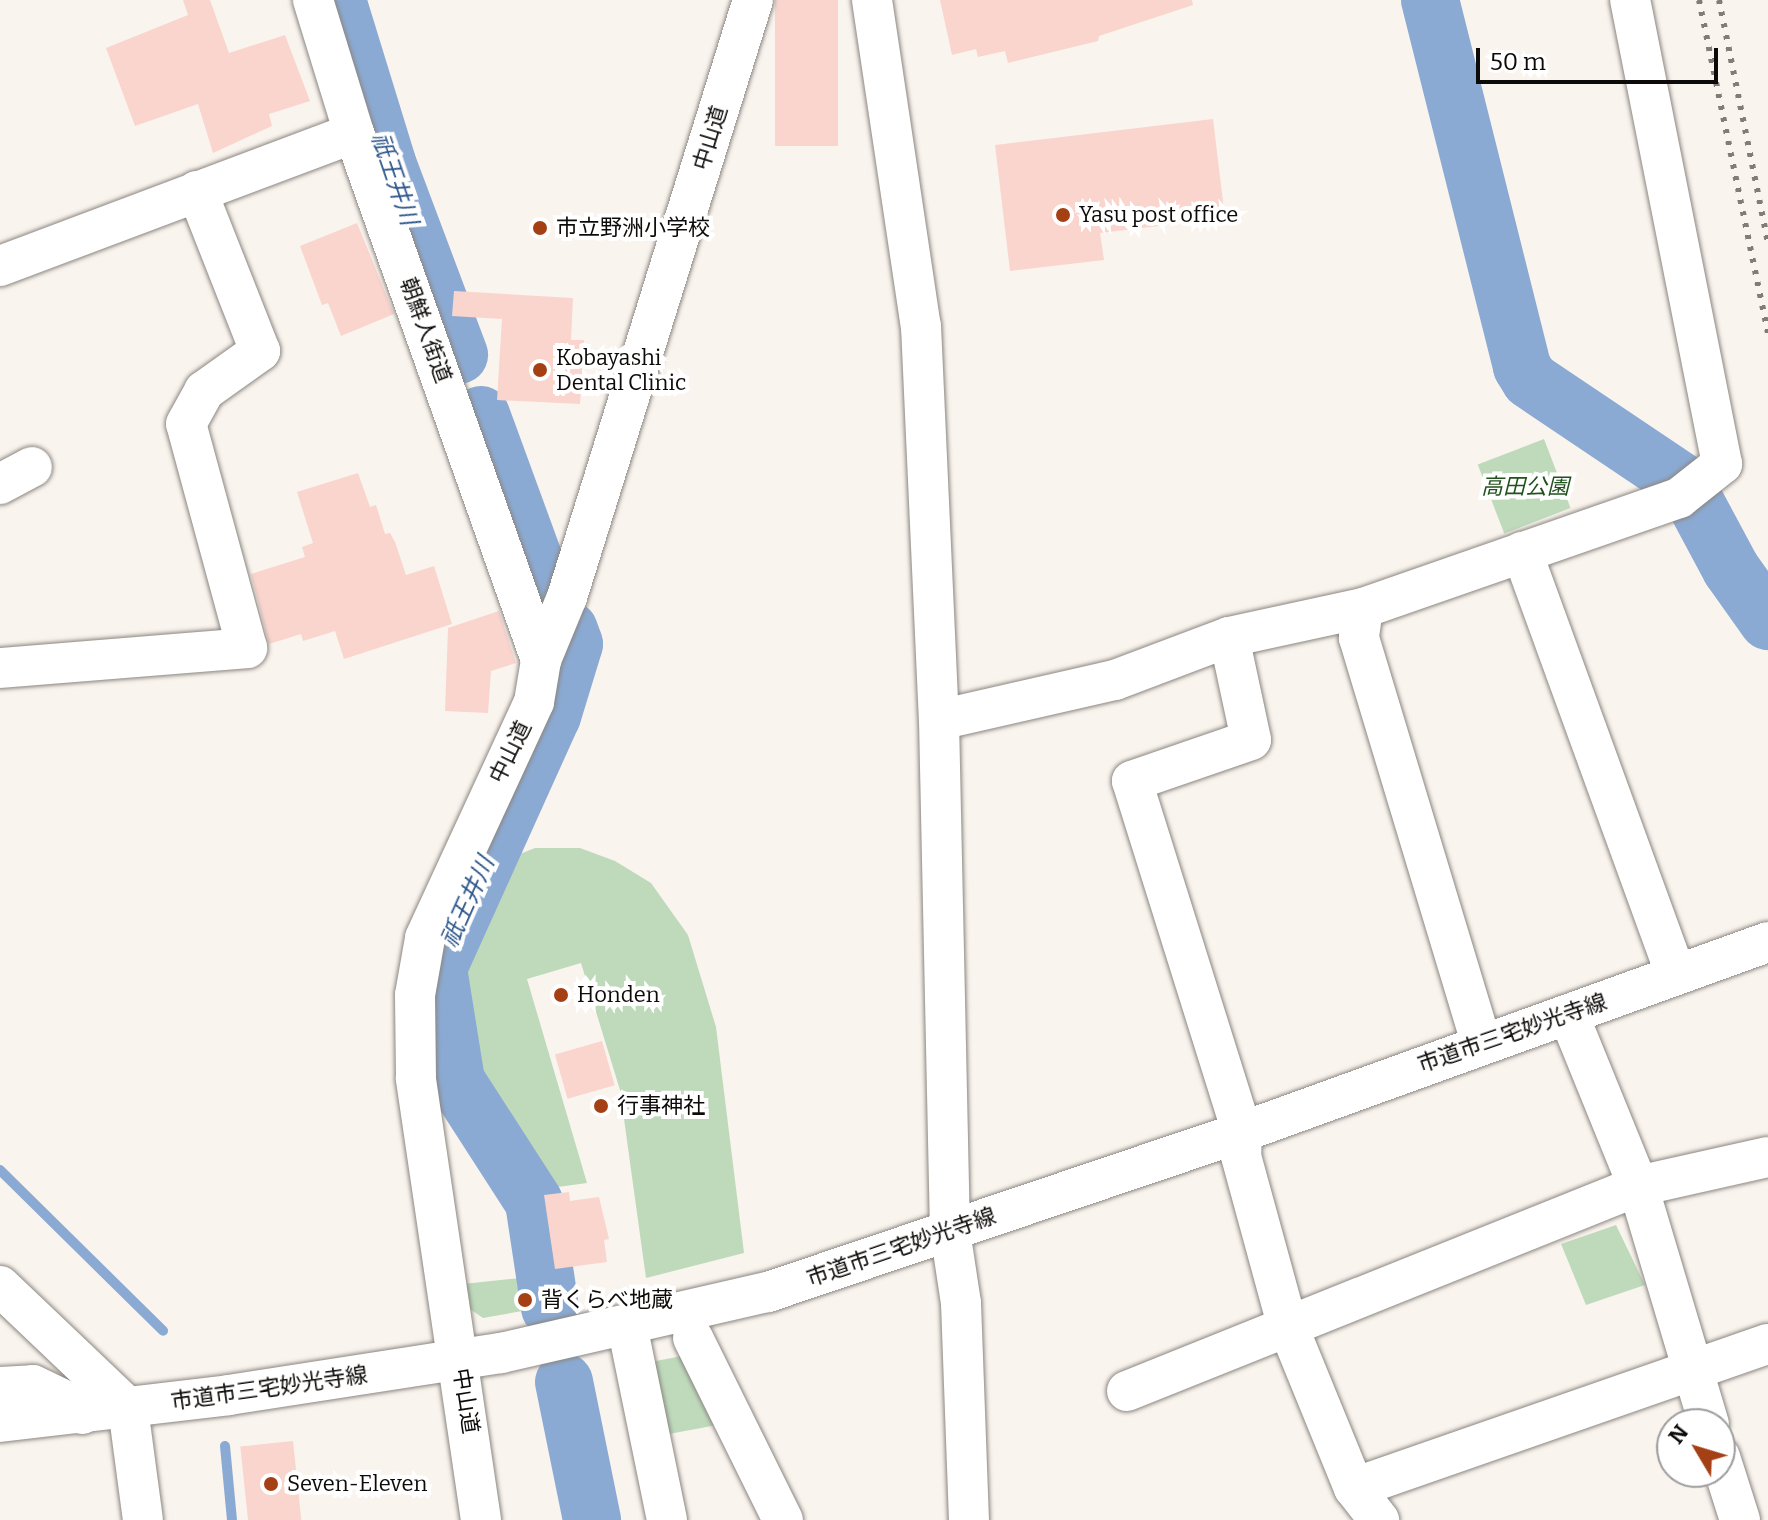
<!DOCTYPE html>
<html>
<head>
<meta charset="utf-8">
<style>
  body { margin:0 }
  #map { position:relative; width:1768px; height:1520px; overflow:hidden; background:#faf4ee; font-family:Bitter,"Noto Sans JP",serif }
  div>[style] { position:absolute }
  .green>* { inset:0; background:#bedabb; transform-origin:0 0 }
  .stream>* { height:10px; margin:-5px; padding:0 5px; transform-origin:5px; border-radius:5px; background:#8baad3 }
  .river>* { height:58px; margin:-29px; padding:0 29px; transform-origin:29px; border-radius:29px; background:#8baad3 }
  .building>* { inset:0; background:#f9d5ce; transform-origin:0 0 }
  .roads { filter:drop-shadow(0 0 2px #8b8681) drop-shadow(0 0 2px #8b8681) }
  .minor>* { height:40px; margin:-20px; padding:0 20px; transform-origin:20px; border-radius:20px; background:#fff }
  .rail>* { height:6px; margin-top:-3px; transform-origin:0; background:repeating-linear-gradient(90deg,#807c78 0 4px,transparent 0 12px) }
  .dots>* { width:22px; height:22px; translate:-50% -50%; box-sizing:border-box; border:4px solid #fff; border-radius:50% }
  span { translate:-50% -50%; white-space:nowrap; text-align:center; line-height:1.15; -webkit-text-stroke:8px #fff; paint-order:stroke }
  .street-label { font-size:22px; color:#0d0b09 }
  .poi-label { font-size:22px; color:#0d0b09 }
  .left { translate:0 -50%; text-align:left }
  .park-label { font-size:22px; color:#20521d; font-style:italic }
  .water-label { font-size:24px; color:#2c558a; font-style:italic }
  .north { position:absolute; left:1656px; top:1408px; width:80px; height:80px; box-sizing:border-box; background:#fff; border:2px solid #9e9d9d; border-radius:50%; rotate:308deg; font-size:22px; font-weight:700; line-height:32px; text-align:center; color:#0d0b09 }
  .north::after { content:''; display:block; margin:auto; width:28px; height:36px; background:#a54015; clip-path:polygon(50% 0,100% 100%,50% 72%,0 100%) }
  .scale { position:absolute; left:1476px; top:48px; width:242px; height:36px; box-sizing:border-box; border:4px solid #0d0b09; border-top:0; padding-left:10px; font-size:24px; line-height:28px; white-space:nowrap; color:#0d0b09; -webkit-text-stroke:6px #fff; paint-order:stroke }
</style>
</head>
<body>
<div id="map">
  <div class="green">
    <i style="left:1544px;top:439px;width:74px;height:71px;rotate:69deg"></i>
    <i style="clip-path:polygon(535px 848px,580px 848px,615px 861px,651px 883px,688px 935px,716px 1027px,744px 1253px,646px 1278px,620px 1090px,581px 963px,527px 979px,587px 1183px,536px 1190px,495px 1138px,458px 1074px,450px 964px,487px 867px)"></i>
    <i style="clip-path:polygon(1616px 1225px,1645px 1285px,1586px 1305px,1561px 1244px)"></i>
    <i style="clip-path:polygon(529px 1277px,539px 1308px,483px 1318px,464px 1305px,463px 1284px)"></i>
    <i style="clip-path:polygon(692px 1354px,728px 1423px,658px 1436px,646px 1363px)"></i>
  </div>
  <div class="stream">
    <i style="left:0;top:1170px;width:229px;rotate:44.6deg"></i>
    <i style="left:225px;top:1446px;width:74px;rotate:84.6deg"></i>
  </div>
  <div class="river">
    <i style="left:337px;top:0;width:170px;rotate:72.9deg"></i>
    <i style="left:387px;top:163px;width:205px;rotate:69.4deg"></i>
    <i style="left:1430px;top:0;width:378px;rotate:75.9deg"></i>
    <i style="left:1522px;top:367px;width:15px;rotate:58deg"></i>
    <i style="left:1530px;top:380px;width:188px;rotate:33.9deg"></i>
    <i style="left:1686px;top:485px;width:95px;rotate:61.8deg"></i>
    <i style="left:1731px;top:569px;width:64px;rotate:54.6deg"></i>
    <i style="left:481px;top:415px;width:195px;rotate:69.9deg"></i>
    <i style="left:550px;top:1308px;width:107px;rotate:-98.6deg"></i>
    <i style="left:534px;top:1202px;width:144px;rotate:-122.8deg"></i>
    <i style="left:456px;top:1081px;width:114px;rotate:-99.1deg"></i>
    <i style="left:438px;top:968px;width:277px;rotate:-65.7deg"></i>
    <i style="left:552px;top:716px;width:75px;rotate:-73deg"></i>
    <i style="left:574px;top:644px;width:15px;rotate:-110deg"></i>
    <i style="left:564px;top:1382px;width:141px;rotate:78.5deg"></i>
  </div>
  <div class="building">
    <i style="clip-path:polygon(183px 0,210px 0,229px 53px,285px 35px,310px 101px,269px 114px,272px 126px,213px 153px,198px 104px,135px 126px,106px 48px,188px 15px)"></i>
    <i style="left:775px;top:0;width:63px;height:146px"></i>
    <i style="clip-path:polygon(940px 0,1192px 0,1193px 5px,1099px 36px,1098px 41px,1008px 63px,1005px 51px,978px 57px,976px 49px,952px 55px)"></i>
    <i style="clip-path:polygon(1213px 119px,1225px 218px,1100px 233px,1104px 260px,1010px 271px,995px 145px)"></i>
    <i style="clip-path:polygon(357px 223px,394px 314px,341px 336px,328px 303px,322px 305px,300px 246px)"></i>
    <i style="clip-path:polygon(454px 291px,573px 298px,571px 340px,584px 340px,580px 404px,497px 400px,502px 319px,452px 316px)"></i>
    <i style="clip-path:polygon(358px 473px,370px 507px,376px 505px,385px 534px,390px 533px,395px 542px,406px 575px,434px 566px,452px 624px,344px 659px,335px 631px,303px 641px,301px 634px,269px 644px,251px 574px,305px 557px,302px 547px,313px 543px,297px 492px)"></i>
    <i style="clip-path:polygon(499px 611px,516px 663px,491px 671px,488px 713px,445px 711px,448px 628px)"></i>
    <i style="left:602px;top:1041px;width:46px;height:49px;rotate:74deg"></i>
    <i style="clip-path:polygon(569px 1192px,570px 1201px,599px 1197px,609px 1239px,604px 1240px,607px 1262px,555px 1269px,544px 1195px)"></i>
    <i style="left:293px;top:1441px;width:80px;height:53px;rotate:84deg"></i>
  </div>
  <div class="roads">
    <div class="minor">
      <i style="left:313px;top:0;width:139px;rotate:72.9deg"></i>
      <i style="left:354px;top:133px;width:559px;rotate:70.46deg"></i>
      <i style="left:872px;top:0;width:330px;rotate:81.5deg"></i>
      <i style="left:921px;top:326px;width:394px;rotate:87.4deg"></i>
      <i style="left:939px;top:720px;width:511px;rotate:88.77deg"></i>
      <i style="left:950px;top:1231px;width:73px;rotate:81.3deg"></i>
      <i style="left:961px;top:1303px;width:217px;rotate:87.9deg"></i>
      <i style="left:0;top:266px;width:378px;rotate:-20.6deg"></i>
      <i style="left:0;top:484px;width:36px;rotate:-28deg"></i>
      <i style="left:1522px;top:552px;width:450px;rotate:70deg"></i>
      <i style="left:1363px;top:608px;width:30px;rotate:98deg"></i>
      <i style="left:1359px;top:638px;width:425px;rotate:73.2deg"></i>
      <i style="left:1229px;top:637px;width:105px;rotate:77.9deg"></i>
      <i style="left:1251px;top:740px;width:126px;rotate:161deg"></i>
      <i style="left:1132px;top:781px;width:368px;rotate:72.6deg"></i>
      <i style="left:1242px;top:1132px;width:24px;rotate:92deg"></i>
      <i style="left:1241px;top:1156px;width:174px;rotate:74.7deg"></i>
      <i style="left:1287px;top:1324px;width:177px;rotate:67.8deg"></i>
      <i style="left:1354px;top:1488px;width:41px;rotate:52deg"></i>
      <i style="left:0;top:668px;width:248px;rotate:-4.6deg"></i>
      <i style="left:247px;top:648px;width:232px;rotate:-105.2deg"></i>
      <i style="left:186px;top:424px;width:38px;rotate:-61deg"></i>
      <i style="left:204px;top:391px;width:69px;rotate:-35.5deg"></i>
      <i style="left:260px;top:351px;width:172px;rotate:-111.5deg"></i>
      <i style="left:939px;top:720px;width:180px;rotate:-12.8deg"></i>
      <i style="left:1115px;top:680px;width:122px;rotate:-20.7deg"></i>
      <i style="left:1229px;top:637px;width:137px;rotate:-12.2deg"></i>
      <i style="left:1363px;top:608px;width:335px;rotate:-19.2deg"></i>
      <i style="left:1679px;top:498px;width:55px;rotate:-38.3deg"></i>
      <i style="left:1722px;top:464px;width:473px;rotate:-101.2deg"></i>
      <i style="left:1569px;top:1016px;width:183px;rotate:67.9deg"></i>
      <i style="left:1638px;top:1186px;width:248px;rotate:73.4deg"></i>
      <i style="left:0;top:1286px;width:177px;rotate:43.6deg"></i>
      <i style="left:128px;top:1408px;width:113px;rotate:82.4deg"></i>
      <i style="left:627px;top:1325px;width:199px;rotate:78.4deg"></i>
      <i style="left:693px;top:1338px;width:203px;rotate:63.7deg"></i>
      <i style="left:0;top:1387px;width:33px;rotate:-3deg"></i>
      <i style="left:33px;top:1385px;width:58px;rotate:25.7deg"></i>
      <i style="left:85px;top:1410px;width:5px;rotate:127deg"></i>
      <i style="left:1127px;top:1391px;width:551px;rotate:-21.86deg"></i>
      <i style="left:1638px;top:1186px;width:133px;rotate:-12.6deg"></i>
      <i style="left:0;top:1422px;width:231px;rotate:-6.7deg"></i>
      <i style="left:229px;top:1395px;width:275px;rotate:-8.8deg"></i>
      <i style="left:501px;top:1353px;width:274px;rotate:-12.9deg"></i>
      <i style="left:768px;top:1292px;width:500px;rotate:-18.65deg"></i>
      <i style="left:1242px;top:1132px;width:559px;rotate:-19.86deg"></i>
      <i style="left:1720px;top:1457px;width:66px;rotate:72.4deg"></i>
      <i style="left:1354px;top:1488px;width:438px;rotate:-19.2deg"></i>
      <i style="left:481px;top:1520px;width:447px;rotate:-98.4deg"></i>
      <i style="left:416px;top:1078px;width:83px;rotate:-90.7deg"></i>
      <i style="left:415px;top:995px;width:58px;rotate:-80deg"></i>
      <i style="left:425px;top:938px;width:260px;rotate:-65.2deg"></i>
      <i style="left:534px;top:702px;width:43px;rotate:-80.5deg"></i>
      <i style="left:541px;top:660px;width:68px;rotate:-67.6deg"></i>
      <i style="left:567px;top:597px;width:625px;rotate:-72.7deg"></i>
    </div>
  </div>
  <div class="rail">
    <i style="left:1699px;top:0;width:341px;rotate:78.3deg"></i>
    <i style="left:1719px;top:0;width:247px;rotate:78.6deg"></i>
  </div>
  <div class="dots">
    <i style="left:1063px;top:215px;background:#a54015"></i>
    <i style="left:540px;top:228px;background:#a54015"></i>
    <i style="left:540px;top:370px;background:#a54015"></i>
    <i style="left:561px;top:995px;background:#a54015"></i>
    <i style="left:601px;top:1106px;background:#a54015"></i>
    <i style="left:525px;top:1300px;background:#a54015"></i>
    <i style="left:271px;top:1484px;background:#a54015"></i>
  </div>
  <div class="street-label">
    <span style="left:710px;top:138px;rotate:-73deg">中山道</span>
    <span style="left:426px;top:330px;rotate:70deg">朝鮮人街道</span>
    <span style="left:510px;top:752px;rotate:-64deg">中山道</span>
    <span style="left:1512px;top:1033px;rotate:-19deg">市道市三宅妙光寺線</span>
    <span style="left:901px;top:1247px;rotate:-19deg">市道市三宅妙光寺線</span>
    <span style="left:269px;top:1388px;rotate:-8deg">市道市三宅妙光寺線</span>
    <span style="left:466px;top:1401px;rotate:81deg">中山道</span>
  </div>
  <div class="poi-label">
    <span class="left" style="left:1079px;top:215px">Yasu post office</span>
    <span class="left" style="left:556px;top:228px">市立野洲小学校</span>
    <span class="left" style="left:556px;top:370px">Kobayashi<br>Dental Clinic</span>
    <span class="left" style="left:577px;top:995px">Honden</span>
    <span class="left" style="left:617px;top:1106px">行事神社</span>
    <span class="left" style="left:541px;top:1300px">背くらべ地蔵</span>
    <span class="left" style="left:287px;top:1484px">Seven-Eleven</span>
  </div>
  <div class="park-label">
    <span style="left:1525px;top:487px">高田公園</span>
  </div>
  <div class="water-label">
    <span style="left:394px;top:179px;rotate:71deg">祇王井川</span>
    <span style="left:468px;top:902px;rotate:-66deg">祇王井川</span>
  </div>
  <div class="north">N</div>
  <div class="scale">50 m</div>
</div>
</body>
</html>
